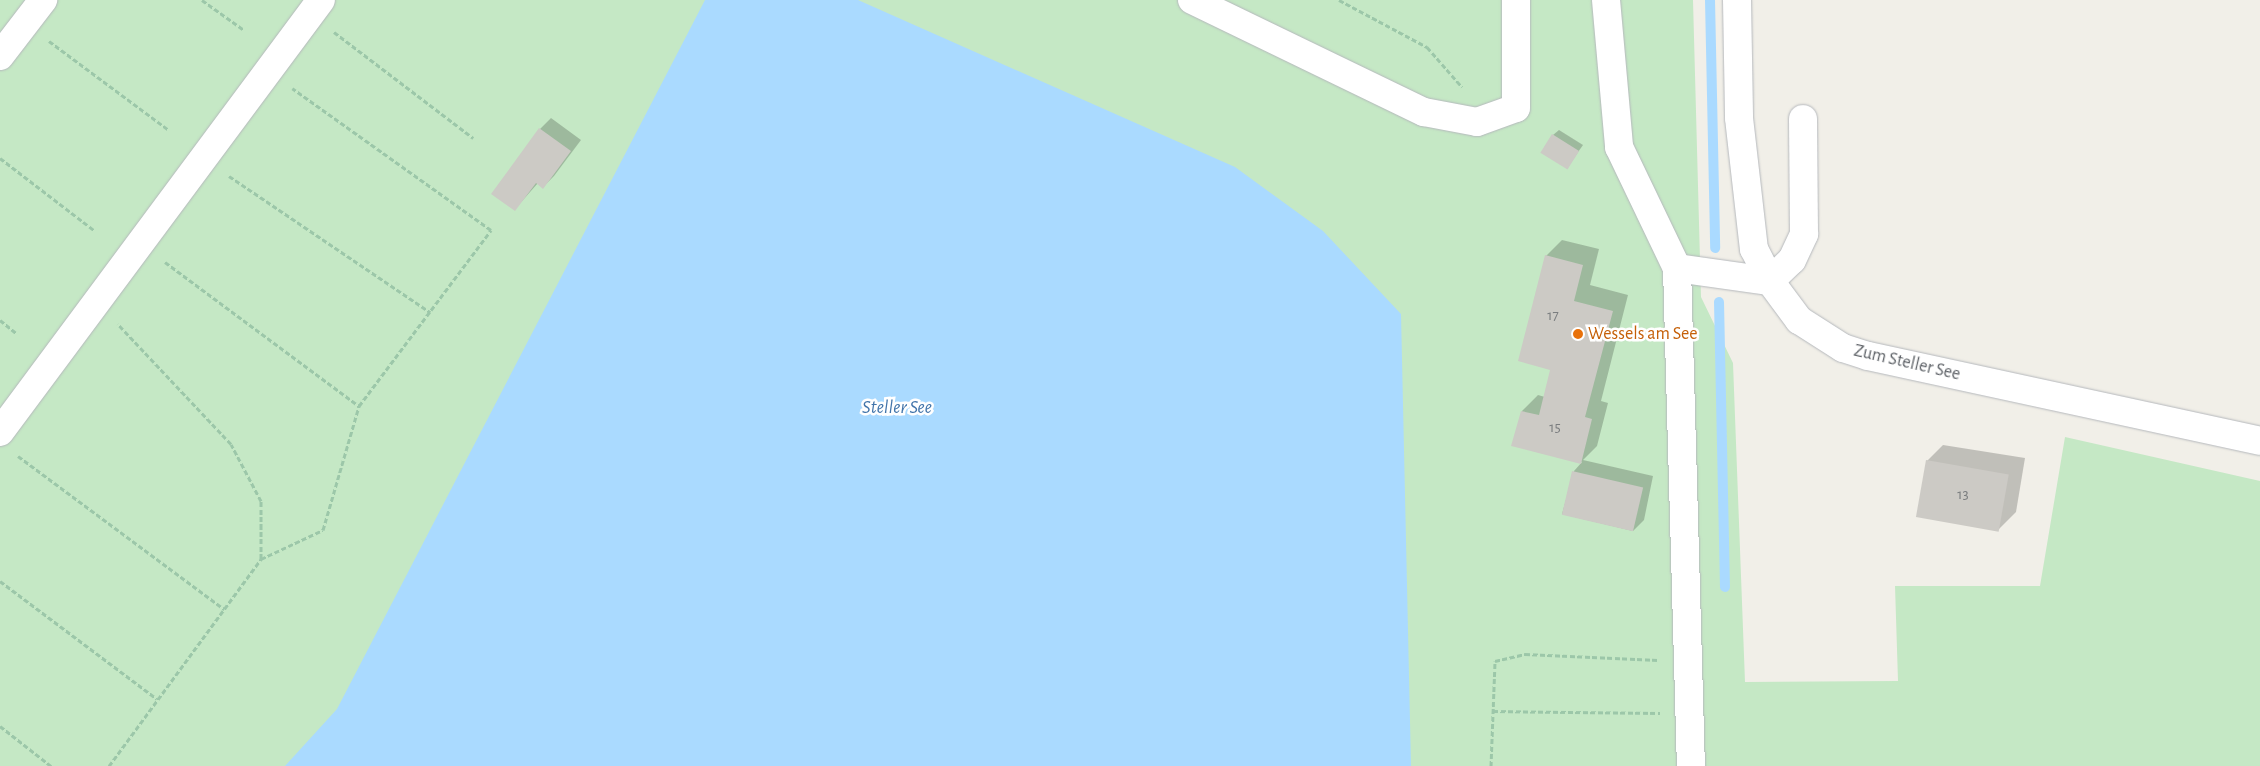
<!DOCTYPE html>
<html>
<head>
<meta charset="utf-8">
<style>
  body { margin:0 }
  #map { position:relative; width:2260px; height:766px; overflow:hidden; background:#f1efe8; font-family:"Alegreya Sans",sans-serif }
  div>[style] { position:absolute }
  .green>* { inset:0; background:#c5e8c5 }
  .water>* { inset:0; background:#aadaff }
  .shadow>* { inset:0; background:#0003 }
  .stream>* { height:10px; margin:-5px; padding:0 5px; transform-origin:5px; border-radius:5px; background:#aadaff }
  .building>* { inset:0; background:#cccac5; transform-origin:0 0 }
  .path>* { height:3px; margin-top:-1.5px; transform-origin:0; background:repeating-linear-gradient(90deg,#9cc7a9 0 5px,transparent 0 7.5px) }
  .roads { filter:drop-shadow(0 0 1px #b5b8bc) drop-shadow(0 0 1px #b5b8bc) }
  .minor>* { height:28px; margin:-14px; padding:0 14px; transform-origin:14px; border-radius:14px; background:#fff }
  .dots>* { width:14px; height:14px; translate:-50% -50%; box-sizing:border-box; border:2px solid #fff; border-radius:50% }
  span { translate:-50% -50%; white-space:nowrap; text-align:center; line-height:1.15; -webkit-text-stroke:5px #fff; paint-order:stroke }
  .number-label { font-size:15px; color:#7a7d7f }
  .number-label span { -webkit-text-stroke-width:0 }
  .food-label { font-size:18px; color:#c56008 }
  .left { translate:0 -50%; text-align:left }
  .street-label { font-size:18px; color:#5f6368 }
  .water-label { font-size:19px; color:#4174aa; font-style:italic }
</style>
</head>
<body>
<div id="map">
  <div class="green">
    <i style="clip-path:polygon(0 0,1693px 0,1701px 297px,1733px 363px,1745px 682px,1898px 681px,1895px 586px,2040px 586px,2065px 437px,2260px 481px,2260px 766px,0 766px)"></i>
  </div>
  <div class="water">
    <i style="clip-path:polygon(705px 0,858px 0,1235px 167px,1323px 231px,1401px 314px,1411px 766px,285px 766px,337px 709px)"></i>
  </div>
  <div class="shadow">
    <i style="clip-path:polygon(551px 118px,581px 140px,554px 176px,543px 187px,538px 183px,515px 209px,540px 129px)"></i>
    <i style="clip-path:polygon(1559px 130px,1583px 145px,1567px 168px,1553px 135px)"></i>
    <i style="clip-path:polygon(1562px 240px,1599px 249px,1590px 285px,1628px 295px,1601px 401px,1608px 403px,1597px 446px,1583px 460px,1653px 476px,1644px 520px,1633px 531px,1562px 514px,1574px 471px,1582px 462px,1513px 445px,1522px 411px,1538px 395px,1545px 397px,1552px 369px,1546px 256px)"></i>
    <i style="clip-path:polygon(1943px 445px,2025px 458px,2016px 512px,1999px 529px,1927px 461px)"></i>
  </div>
  <div class="stream">
    <i style="left:1710px;top:0;width:248px;rotate:88.8deg"></i>
    <i style="left:1719px;top:302px;width:285px;rotate:88.8deg"></i>
  </div>
  <div class="building">
    <i style="clip-path:polygon(539px 128px,571px 151px,543px 189px,536px 183px,515px 211px,491px 194px)"></i>
    <i style="left:1552px;top:134px;width:32px;height:22px;rotate:32deg"></i>
    <i style="clip-path:polygon(1545px 255px,1583px 265px,1574px 301px,1613px 311px,1585px 417px,1592px 419px,1581px 464px,1511px 446px,1521px 411px,1539px 415px,1550px 370px,1518px 361px)"></i>
    <i style="left:1926px;top:460px;width:84px;height:58px;rotate:10deg"></i>
    <i style="left:1572px;top:471px;width:73px;height:45px;rotate:13deg"></i>
  </div>
  <div class="path">
    <i style="left:202px;top:0;width:52px;rotate:35.5deg"></i>
    <i style="left:1339px;top:0;width:100px;rotate:28.1deg"></i>
    <i style="left:1427px;top:47px;width:53px;rotate:48.8deg"></i>
    <i style="left:334px;top:32px;width:175px;rotate:37.3deg"></i>
    <i style="left:49px;top:41px;width:149px;rotate:36.6deg"></i>
    <i style="left:0;top:158px;width:118px;rotate:37.5deg"></i>
    <i style="left:229px;top:176px;width:243px;rotate:34.1deg"></i>
    <i style="left:165px;top:262px;width:242px;rotate:36.6deg"></i>
    <i style="left:0;top:320px;width:21px;rotate:39deg"></i>
    <i style="left:18px;top:456px;width:257px;rotate:36.6deg"></i>
    <i style="left:261px;top:559px;width:68px;rotate:-25.1deg"></i>
    <i style="left:323px;top:530px;width:129px;rotate:-73.8deg"></i>
    <i style="left:359px;top:406px;width:220px;rotate:-53.1deg"></i>
    <i style="left:491px;top:230px;width:244px;rotate:-144.5deg"></i>
    <i style="left:0;top:581px;width:196px;rotate:36.9deg"></i>
    <i style="left:1493px;top:711px;width:167px;rotate:0.7deg"></i>
    <i style="left:0;top:726px;width:65px;rotate:38.1deg"></i>
    <i style="left:109px;top:766px;width:257px;rotate:-53.7deg"></i>
    <i style="left:261px;top:559px;width:58px;rotate:-90deg"></i>
    <i style="left:261px;top:501px;width:64px;rotate:-117.8deg"></i>
    <i style="left:231px;top:444px;width:165px;rotate:-133.3deg"></i>
    <i style="left:1491px;top:766px;width:105px;rotate:-87.8deg"></i>
    <i style="left:1495px;top:661px;width:31px;rotate:-13deg"></i>
    <i style="left:1525px;top:654px;width:133px;rotate:2.6deg"></i>
  </div>
  <div class="roads">
    <div class="minor">
      <i style="left:1192px;top:0;width:258px;rotate:25.8deg"></i>
      <i style="left:1424px;top:112px;width:54px;rotate:10.7deg"></i>
      <i style="left:1477px;top:122px;width:41px;rotate:-19.7deg"></i>
      <i style="left:1516px;top:108px;width:108px;rotate:-90deg"></i>
      <i style="left:1606px;top:0;width:148px;rotate:84.9deg"></i>
      <i style="left:1619px;top:147px;width:134px;rotate:64.4deg"></i>
      <i style="left:1677px;top:268px;width:94px;rotate:8deg"></i>
      <i style="left:1737px;top:0;width:118px;rotate:89deg"></i>
      <i style="left:1739px;top:118px;width:132px;rotate:83.5deg"></i>
      <i style="left:1754px;top:249px;width:36px;rotate:63deg"></i>
      <i style="left:1770px;top:281px;width:49px;rotate:53.4deg"></i>
      <i style="left:1799px;top:320px;width:52px;rotate:32.5deg"></i>
      <i style="left:1843px;top:348px;width:26px;rotate:18deg"></i>
      <i style="left:1868px;top:356px;width:401px;rotate:12.2deg"></i>
      <i style="left:0;top:56px;width:71px;rotate:-52.5deg"></i>
      <i style="left:1677px;top:268px;width:498px;rotate:88.4deg"></i>
      <i style="left:1770px;top:281px;width:30px;rotate:-44deg"></i>
      <i style="left:1792px;top:260px;width:29px;rotate:-65deg"></i>
      <i style="left:1804px;top:234px;width:115px;rotate:-90.5deg"></i>
      <i style="left:0;top:432px;width:538px;rotate:-53.39deg"></i>
    </div>
  </div>
  <div class="dots">
    <i style="left:1578px;top:334px;background:#e8710a"></i>
  </div>
  <div class="number-label">
    <span style="left:1553px;top:316px">17</span>
    <span style="left:1555px;top:428px">15</span>
    <span style="left:1963px;top:495px">13</span>
  </div>
  <div class="food-label">
    <span class="left" style="left:1588px;top:334px">Wessels am See</span>
  </div>
  <div class="street-label">
    <span style="left:1907px;top:363px;rotate:13deg">Zum Steller See</span>
  </div>
  <div class="water-label">
    <span style="left:897px;top:408px">Steller See</span>
  </div>
</div>
</body>
</html>
